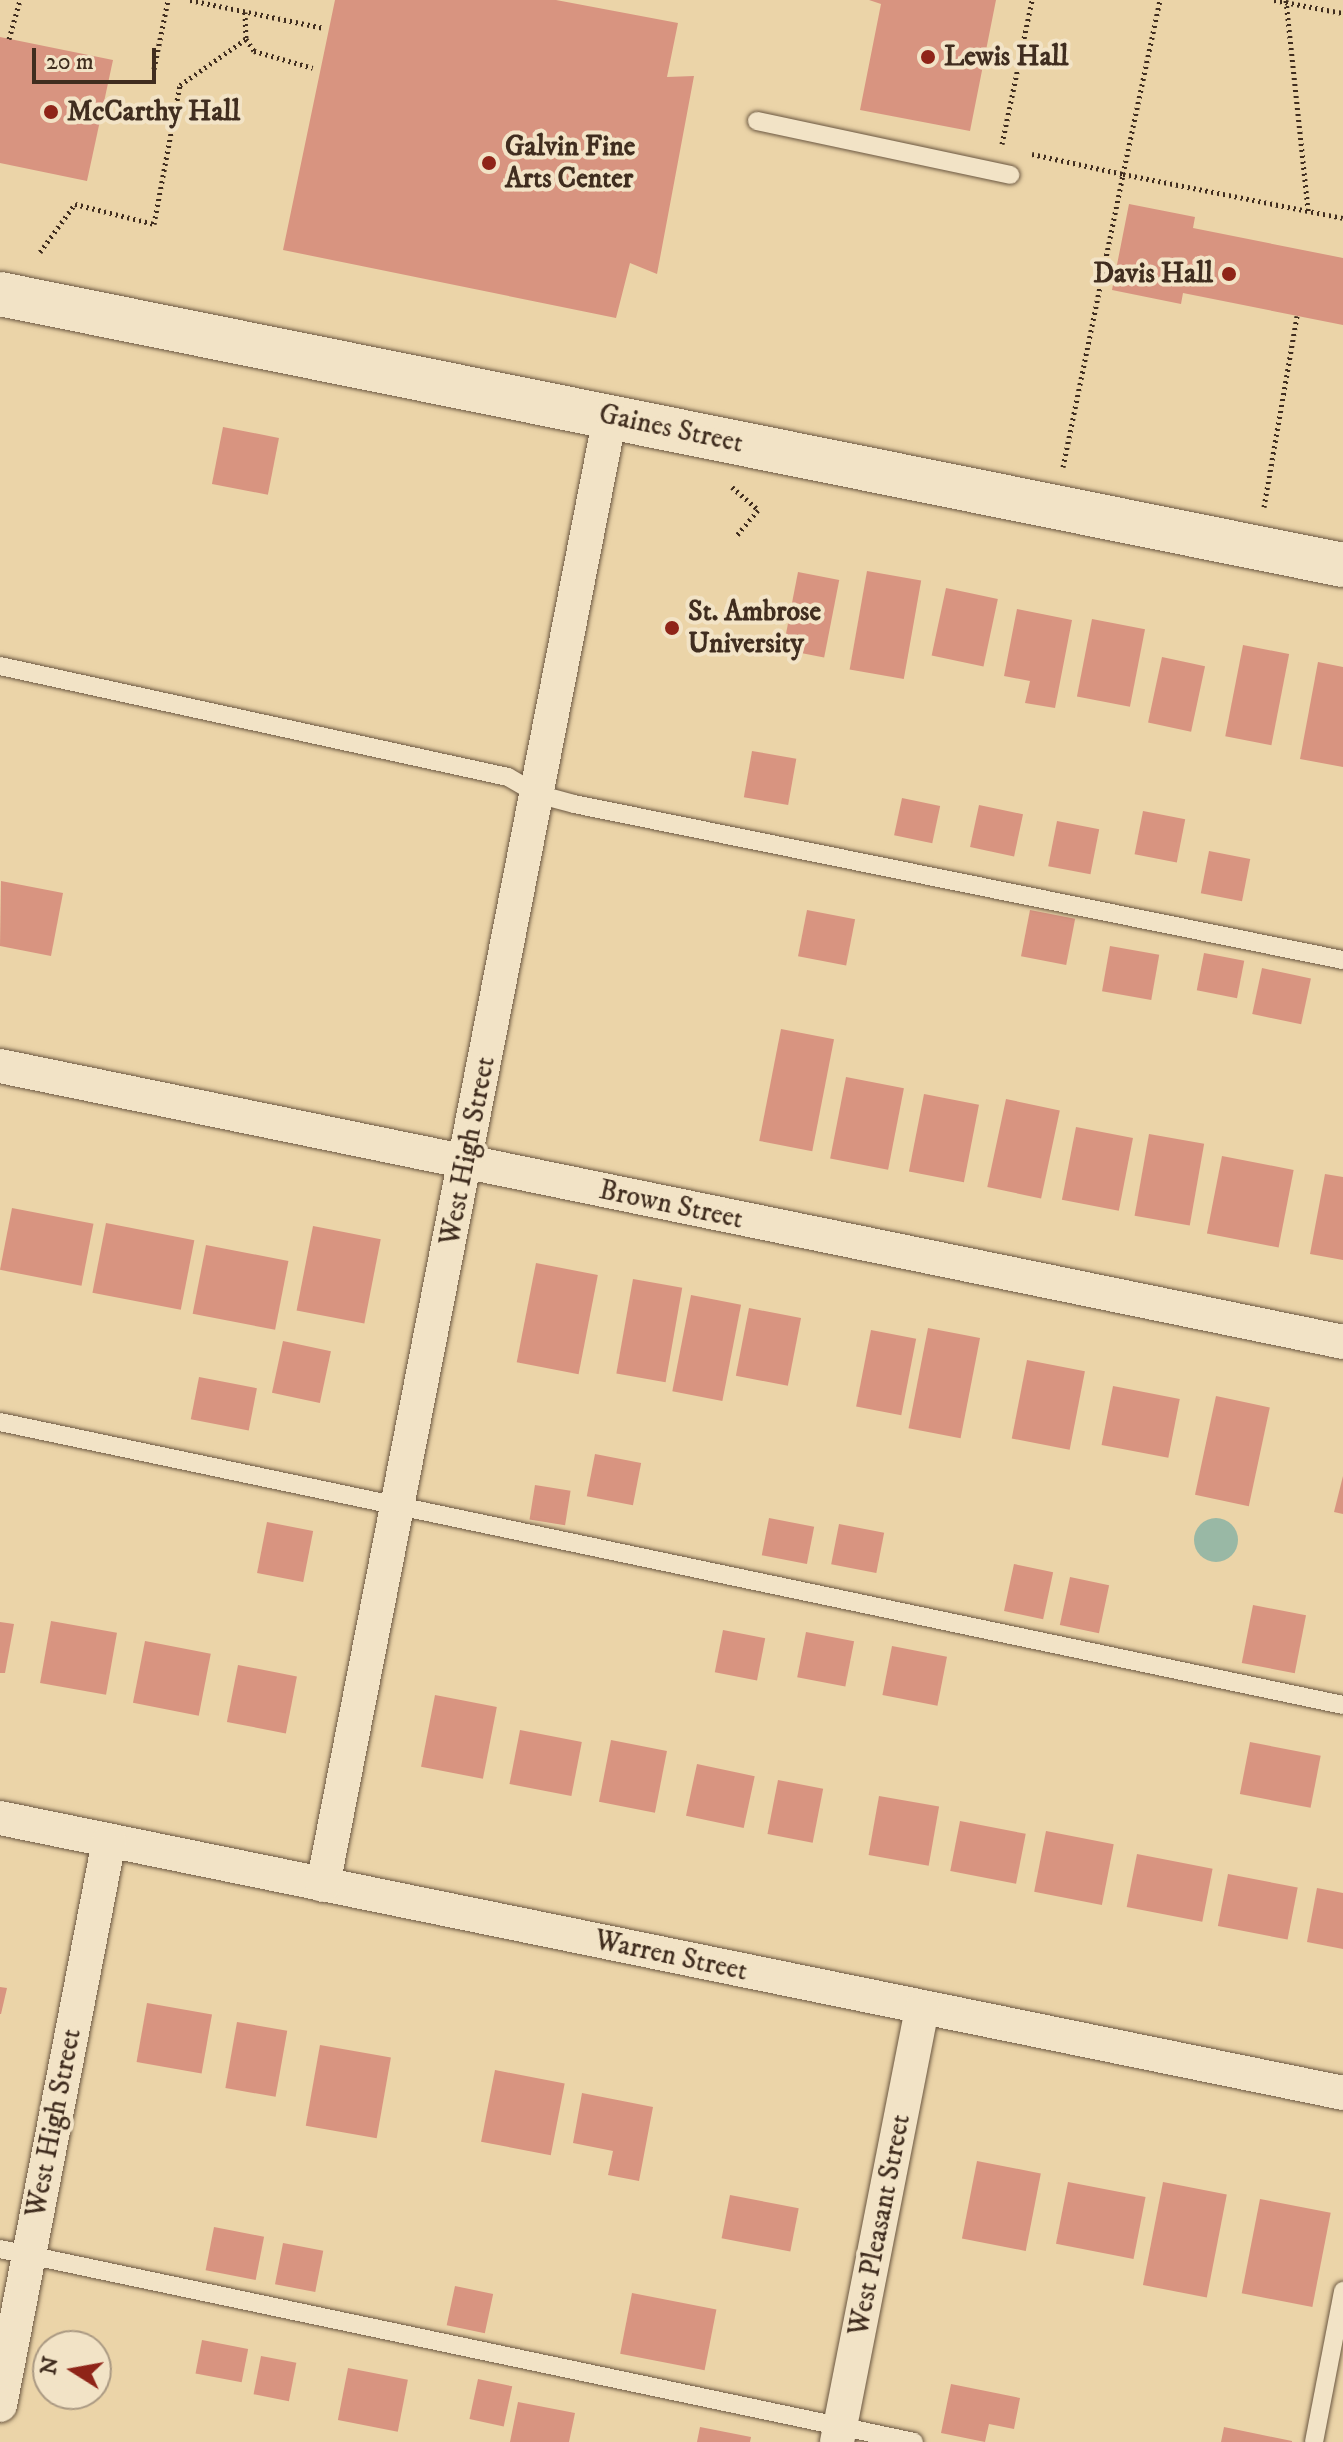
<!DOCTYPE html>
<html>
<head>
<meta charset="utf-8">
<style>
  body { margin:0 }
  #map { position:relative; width:1343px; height:2442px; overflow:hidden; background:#ebd4a8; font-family:"IM FELL DW Pica",serif }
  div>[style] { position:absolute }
  .water>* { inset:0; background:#99b8a5 }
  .round { border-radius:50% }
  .building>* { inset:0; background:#d89480; transform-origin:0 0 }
  .path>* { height:5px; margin-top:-2.5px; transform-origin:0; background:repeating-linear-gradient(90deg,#402d1f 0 2px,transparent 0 6px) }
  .roads { filter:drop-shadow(0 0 2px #6b5741) drop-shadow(0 0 2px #6b5741) }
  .service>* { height:18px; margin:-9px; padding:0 9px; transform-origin:9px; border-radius:9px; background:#f2e3c6 }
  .minor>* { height:34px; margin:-17px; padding:0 17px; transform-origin:17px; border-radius:17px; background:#f2e3c6 }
  .tertiary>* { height:44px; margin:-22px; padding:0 22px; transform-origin:22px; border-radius:22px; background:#f2e3c6 }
  .dots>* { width:22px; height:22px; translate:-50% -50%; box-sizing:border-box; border:4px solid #f2e3c6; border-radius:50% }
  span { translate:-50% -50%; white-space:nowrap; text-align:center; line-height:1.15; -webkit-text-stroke:8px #f2e3c6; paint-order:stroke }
  .poi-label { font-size:28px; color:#402d1f; font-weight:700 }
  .left { translate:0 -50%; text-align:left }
  .right { translate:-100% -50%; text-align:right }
  .street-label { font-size:28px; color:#402d1f }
  .north { position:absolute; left:32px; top:2330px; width:80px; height:80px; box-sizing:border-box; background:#f2e3c6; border:2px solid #ab9a83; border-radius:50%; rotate:281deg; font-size:22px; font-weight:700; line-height:32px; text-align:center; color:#402d1f }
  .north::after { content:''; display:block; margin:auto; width:28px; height:36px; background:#8f2418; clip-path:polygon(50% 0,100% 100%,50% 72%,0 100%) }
  .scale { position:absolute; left:32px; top:48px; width:124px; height:36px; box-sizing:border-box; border:4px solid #402d1f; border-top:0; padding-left:10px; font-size:24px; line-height:28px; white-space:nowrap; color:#402d1f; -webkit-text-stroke:6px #f2e3c6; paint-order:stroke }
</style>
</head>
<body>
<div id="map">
  <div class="water">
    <i class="round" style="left:1194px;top:1518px;width:44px;height:44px"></i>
  </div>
  <div class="building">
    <i style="clip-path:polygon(335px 0,556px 0,678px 23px,667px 77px,694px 76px,657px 274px,630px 263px,616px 318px,283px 250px)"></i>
    <i style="clip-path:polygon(869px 0,996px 0,970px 131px,860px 110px,881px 4px)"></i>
    <i style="clip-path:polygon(0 37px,113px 60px,87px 181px,0 163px)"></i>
    <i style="clip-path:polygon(1129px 204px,1195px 217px,1193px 228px,1343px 258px,1343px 325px,1183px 293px,1181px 304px,1112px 290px)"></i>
    <i style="left:223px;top:427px;width:57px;height:58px;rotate:11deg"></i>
    <i style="left:867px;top:571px;width:55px;height:100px;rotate:10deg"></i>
    <i style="left:798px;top:572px;width:42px;height:79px;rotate:11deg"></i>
    <i style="left:946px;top:588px;width:53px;height:69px;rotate:12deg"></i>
    <i style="clip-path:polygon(1017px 609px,1072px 620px,1055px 708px,1025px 703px,1030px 681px,1004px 676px)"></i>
    <i style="left:1092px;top:619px;width:54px;height:79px;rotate:11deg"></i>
    <i style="left:1243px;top:645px;width:47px;height:93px;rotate:11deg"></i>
    <i style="left:1162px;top:657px;width:44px;height:67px;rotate:12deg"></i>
    <i style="clip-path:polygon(1318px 662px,1343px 667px,1343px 767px,1300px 759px)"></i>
    <i style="left:752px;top:751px;width:45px;height:47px;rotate:10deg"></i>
    <i style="left:902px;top:798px;width:39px;height:38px;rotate:12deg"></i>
    <i style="left:979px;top:805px;width:45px;height:43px;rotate:12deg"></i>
    <i style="left:1143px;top:811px;width:43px;height:44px;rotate:11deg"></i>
    <i style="left:1057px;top:821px;width:43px;height:46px;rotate:11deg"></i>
    <i style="left:1209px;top:851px;width:42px;height:43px;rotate:11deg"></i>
    <i style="clip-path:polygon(1px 881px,63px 893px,51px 956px,0 946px)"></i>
    <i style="left:807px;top:910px;width:49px;height:47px;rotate:11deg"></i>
    <i style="left:1030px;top:910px;width:46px;height:47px;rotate:11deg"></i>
    <i style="left:1110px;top:946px;width:50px;height:46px;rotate:10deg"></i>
    <i style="left:1204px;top:953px;width:41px;height:38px;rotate:11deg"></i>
    <i style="left:1262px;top:968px;width:50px;height:47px;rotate:12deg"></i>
    <i style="left:781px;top:1029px;width:54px;height:114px;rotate:11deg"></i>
    <i style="left:846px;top:1077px;width:59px;height:83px;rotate:11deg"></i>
    <i style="left:924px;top:1094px;width:56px;height:79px;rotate:11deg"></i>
    <i style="left:1006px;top:1099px;width:55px;height:90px;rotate:12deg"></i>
    <i style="left:1076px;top:1127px;width:58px;height:74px;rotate:11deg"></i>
    <i style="left:1149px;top:1134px;width:56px;height:83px;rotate:10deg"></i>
    <i style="left:1222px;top:1156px;width:73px;height:79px;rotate:11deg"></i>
    <i style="clip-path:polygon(1325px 1174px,1343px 1177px,1343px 1260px,1310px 1254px)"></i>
    <i style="left:12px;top:1208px;width:83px;height:63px;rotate:11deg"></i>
    <i style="left:106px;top:1223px;width:90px;height:71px;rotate:11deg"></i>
    <i style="left:313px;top:1226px;width:69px;height:86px;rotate:11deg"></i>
    <i style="left:206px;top:1245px;width:84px;height:70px;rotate:11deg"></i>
    <i style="left:536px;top:1263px;width:63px;height:101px;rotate:11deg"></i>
    <i style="left:633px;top:1279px;width:50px;height:96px;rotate:10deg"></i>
    <i style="left:691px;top:1295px;width:51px;height:98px;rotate:11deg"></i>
    <i style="left:749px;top:1308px;width:53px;height:69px;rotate:11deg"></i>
    <i style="left:928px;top:1328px;width:53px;height:102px;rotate:11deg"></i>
    <i style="left:871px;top:1330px;width:46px;height:78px;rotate:11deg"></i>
    <i style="left:283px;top:1341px;width:49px;height:53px;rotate:12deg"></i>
    <i style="left:1027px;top:1360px;width:59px;height:80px;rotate:11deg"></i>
    <i style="left:199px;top:1377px;width:59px;height:43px;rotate:11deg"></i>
    <i style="left:1113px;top:1386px;width:68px;height:60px;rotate:11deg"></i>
    <i style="left:1216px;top:1396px;width:55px;height:101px;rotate:12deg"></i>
    <i style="left:595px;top:1454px;width:47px;height:43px;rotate:11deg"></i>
    <i style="clip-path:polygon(1343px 1476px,1343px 1514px,1334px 1512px)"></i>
    <i style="left:535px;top:1485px;width:36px;height:35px;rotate:9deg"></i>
    <i style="left:769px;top:1518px;width:46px;height:38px;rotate:11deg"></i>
    <i style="left:267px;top:1522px;width:47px;height:52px;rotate:11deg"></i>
    <i style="left:839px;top:1524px;width:46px;height:41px;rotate:11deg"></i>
    <i style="left:1014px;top:1564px;width:40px;height:48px;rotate:12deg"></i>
    <i style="left:1070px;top:1577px;width:40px;height:49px;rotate:12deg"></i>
    <i style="left:1253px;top:1605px;width:54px;height:59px;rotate:11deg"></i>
    <i style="left:51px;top:1621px;width:67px;height:63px;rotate:10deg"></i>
    <i style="clip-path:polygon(0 1622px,14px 1624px,5px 1673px,0 1673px)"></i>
    <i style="left:723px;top:1630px;width:43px;height:43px;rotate:11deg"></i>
    <i style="left:806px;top:1632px;width:49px;height:46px;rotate:11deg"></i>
    <i style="left:145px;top:1641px;width:67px;height:63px;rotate:11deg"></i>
    <i style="left:892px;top:1646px;width:56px;height:50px;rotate:11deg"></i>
    <i style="left:238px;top:1665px;width:60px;height:58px;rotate:11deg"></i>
    <i style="left:435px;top:1695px;width:63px;height:73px;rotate:11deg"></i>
    <i style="left:520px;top:1730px;width:63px;height:55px;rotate:11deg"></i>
    <i style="left:611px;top:1740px;width:57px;height:63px;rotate:11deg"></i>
    <i style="left:1250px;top:1742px;width:72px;height:53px;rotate:11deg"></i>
    <i style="left:697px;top:1764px;width:59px;height:53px;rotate:12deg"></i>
    <i style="left:778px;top:1780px;width:46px;height:55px;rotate:11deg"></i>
    <i style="left:879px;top:1796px;width:61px;height:60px;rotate:10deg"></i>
    <i style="left:960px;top:1821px;width:67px;height:51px;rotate:11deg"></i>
    <i style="left:1046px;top:1831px;width:69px;height:62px;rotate:11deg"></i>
    <i style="left:1137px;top:1854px;width:77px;height:54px;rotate:11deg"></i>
    <i style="left:1228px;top:1874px;width:71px;height:53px;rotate:11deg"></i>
    <i style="clip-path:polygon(1317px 1888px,1343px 1893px,1343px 1949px,1307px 1942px)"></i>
    <i style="clip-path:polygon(0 1987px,7px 1988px,1px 2014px,0 2014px)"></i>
    <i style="left:147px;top:2003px;width:66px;height:60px;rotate:10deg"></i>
    <i style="left:237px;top:2022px;width:51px;height:67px;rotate:10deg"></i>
    <i style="left:320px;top:2045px;width:72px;height:82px;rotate:10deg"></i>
    <i style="left:495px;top:2070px;width:71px;height:73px;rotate:11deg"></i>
    <i style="clip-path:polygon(582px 2093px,653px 2107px,639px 2181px,608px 2175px,613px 2151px,573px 2143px)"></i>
    <i style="left:977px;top:2161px;width:65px;height:79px;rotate:11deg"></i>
    <i style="left:1068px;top:2182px;width:79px;height:63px;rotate:11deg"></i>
    <i style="left:1163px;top:2182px;width:65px;height:105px;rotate:11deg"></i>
    <i style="left:730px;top:2195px;width:70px;height:44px;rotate:11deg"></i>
    <i style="left:1260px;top:2199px;width:72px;height:96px;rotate:11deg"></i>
    <i style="left:214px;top:2227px;width:51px;height:44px;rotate:11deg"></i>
    <i style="left:283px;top:2243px;width:41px;height:42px;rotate:11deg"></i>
    <i style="left:455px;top:2286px;width:39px;height:40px;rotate:12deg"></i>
    <i style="left:632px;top:2293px;width:86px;height:62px;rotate:11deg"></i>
    <i style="left:202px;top:2340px;width:47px;height:34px;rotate:11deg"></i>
    <i style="left:261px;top:2356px;width:36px;height:39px;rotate:11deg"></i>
    <i style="left:348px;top:2368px;width:61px;height:53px;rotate:11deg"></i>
    <i style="left:478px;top:2379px;width:35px;height:41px;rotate:12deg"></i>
    <i style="clip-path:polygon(951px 2384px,1020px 2398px,1014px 2429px,989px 2424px,985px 2442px,941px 2433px)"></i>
    <i style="clip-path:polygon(518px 2402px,575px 2413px,569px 2442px,510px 2442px)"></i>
    <i style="clip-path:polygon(700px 2427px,751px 2437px,750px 2442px,697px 2442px)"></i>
    <i style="clip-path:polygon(1224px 2427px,1292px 2441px,1292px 2442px,1221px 2442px)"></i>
  </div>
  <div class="path">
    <i style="left:190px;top:0;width:137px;rotate:11.8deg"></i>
    <i style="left:1274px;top:0;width:70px;rotate:10.7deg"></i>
    <i style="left:1286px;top:0;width:212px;rotate:84deg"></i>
    <i style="left:245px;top:12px;width:27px;rotate:88deg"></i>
    <i style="left:246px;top:39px;width:14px;rotate:56deg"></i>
    <i style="left:254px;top:51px;width:61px;rotate:16.1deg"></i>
    <i style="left:9px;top:39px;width:41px;rotate:-74.2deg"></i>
    <i style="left:154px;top:69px;width:70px;rotate:-78.5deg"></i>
    <i style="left:1002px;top:144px;width:147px;rotate:-78.2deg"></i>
    <i style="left:1032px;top:154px;width:93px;rotate:12.4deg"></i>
    <i style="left:1123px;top:174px;width:178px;rotate:-78deg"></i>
    <i style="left:40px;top:252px;width:59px;rotate:-53.9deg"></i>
    <i style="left:75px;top:204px;width:81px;rotate:14.2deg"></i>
    <i style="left:154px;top:224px;width:141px;rotate:-79.4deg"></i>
    <i style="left:180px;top:85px;width:80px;rotate:-34.9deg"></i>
    <i style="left:1063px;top:467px;width:299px;rotate:-78.4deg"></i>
    <i style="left:1123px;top:174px;width:224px;rotate:11.3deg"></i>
    <i style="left:732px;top:487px;width:35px;rotate:41deg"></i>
    <i style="left:758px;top:510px;width:33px;rotate:130deg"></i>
    <i style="left:1264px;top:507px;width:194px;rotate:-80.2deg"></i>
  </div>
  <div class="roads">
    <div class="service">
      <i style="left:757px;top:121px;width:259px;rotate:12deg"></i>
      <i style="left:0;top:666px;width:520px;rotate:12.33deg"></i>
      <i style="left:508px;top:777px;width:34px;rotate:30deg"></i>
      <i style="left:537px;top:794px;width:38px;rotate:15deg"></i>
      <i style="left:574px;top:804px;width:785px;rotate:11.47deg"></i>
      <i style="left:0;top:1422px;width:1372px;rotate:11.9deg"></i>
      <i style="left:0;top:2249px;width:934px;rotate:11.92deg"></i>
      <i style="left:1314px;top:2442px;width:154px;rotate:-79.1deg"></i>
    </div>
    <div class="minor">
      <i style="left:0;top:1066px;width:1371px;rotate:11.61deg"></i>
      <i style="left:0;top:1818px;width:1371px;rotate:11.57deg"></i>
      <i style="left:323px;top:1885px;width:1496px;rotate:-78.94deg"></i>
      <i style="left:0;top:2405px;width:574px;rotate:-79.06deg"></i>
      <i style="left:837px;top:2442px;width:443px;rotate:-78.9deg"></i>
    </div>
    <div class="tertiary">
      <i style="left:0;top:294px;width:1370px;rotate:11.41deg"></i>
    </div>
  </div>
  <div class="dots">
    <i style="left:928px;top:57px;background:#8f2418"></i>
    <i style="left:51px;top:112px;background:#8f2418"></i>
    <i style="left:489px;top:163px;background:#8f2418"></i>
    <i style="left:1229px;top:274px;background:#8f2418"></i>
    <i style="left:672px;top:628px;background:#8f2418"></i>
  </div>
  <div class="poi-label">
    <span class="left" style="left:944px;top:57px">Lewis Hall</span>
    <span class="left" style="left:67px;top:112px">McCarthy Hall</span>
    <span class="left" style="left:505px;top:163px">Galvin Fine<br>Arts Center</span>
    <span class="right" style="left:1213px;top:274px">Davis Hall</span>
    <span class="left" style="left:688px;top:628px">St. Ambrose<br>University</span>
  </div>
  <div class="street-label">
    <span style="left:671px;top:429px;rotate:12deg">Gaines Street</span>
    <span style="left:468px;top:1151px;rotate:-79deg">West High Street</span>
    <span style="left:671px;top:1205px;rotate:12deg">Brown Street</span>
    <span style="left:671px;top:1956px;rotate:12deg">Warren Street</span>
    <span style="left:54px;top:2123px;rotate:-79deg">West High Street</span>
    <span style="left:880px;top:2225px;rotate:-79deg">West Pleasant Street</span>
  </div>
  <div class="north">N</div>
  <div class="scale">20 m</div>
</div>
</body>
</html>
